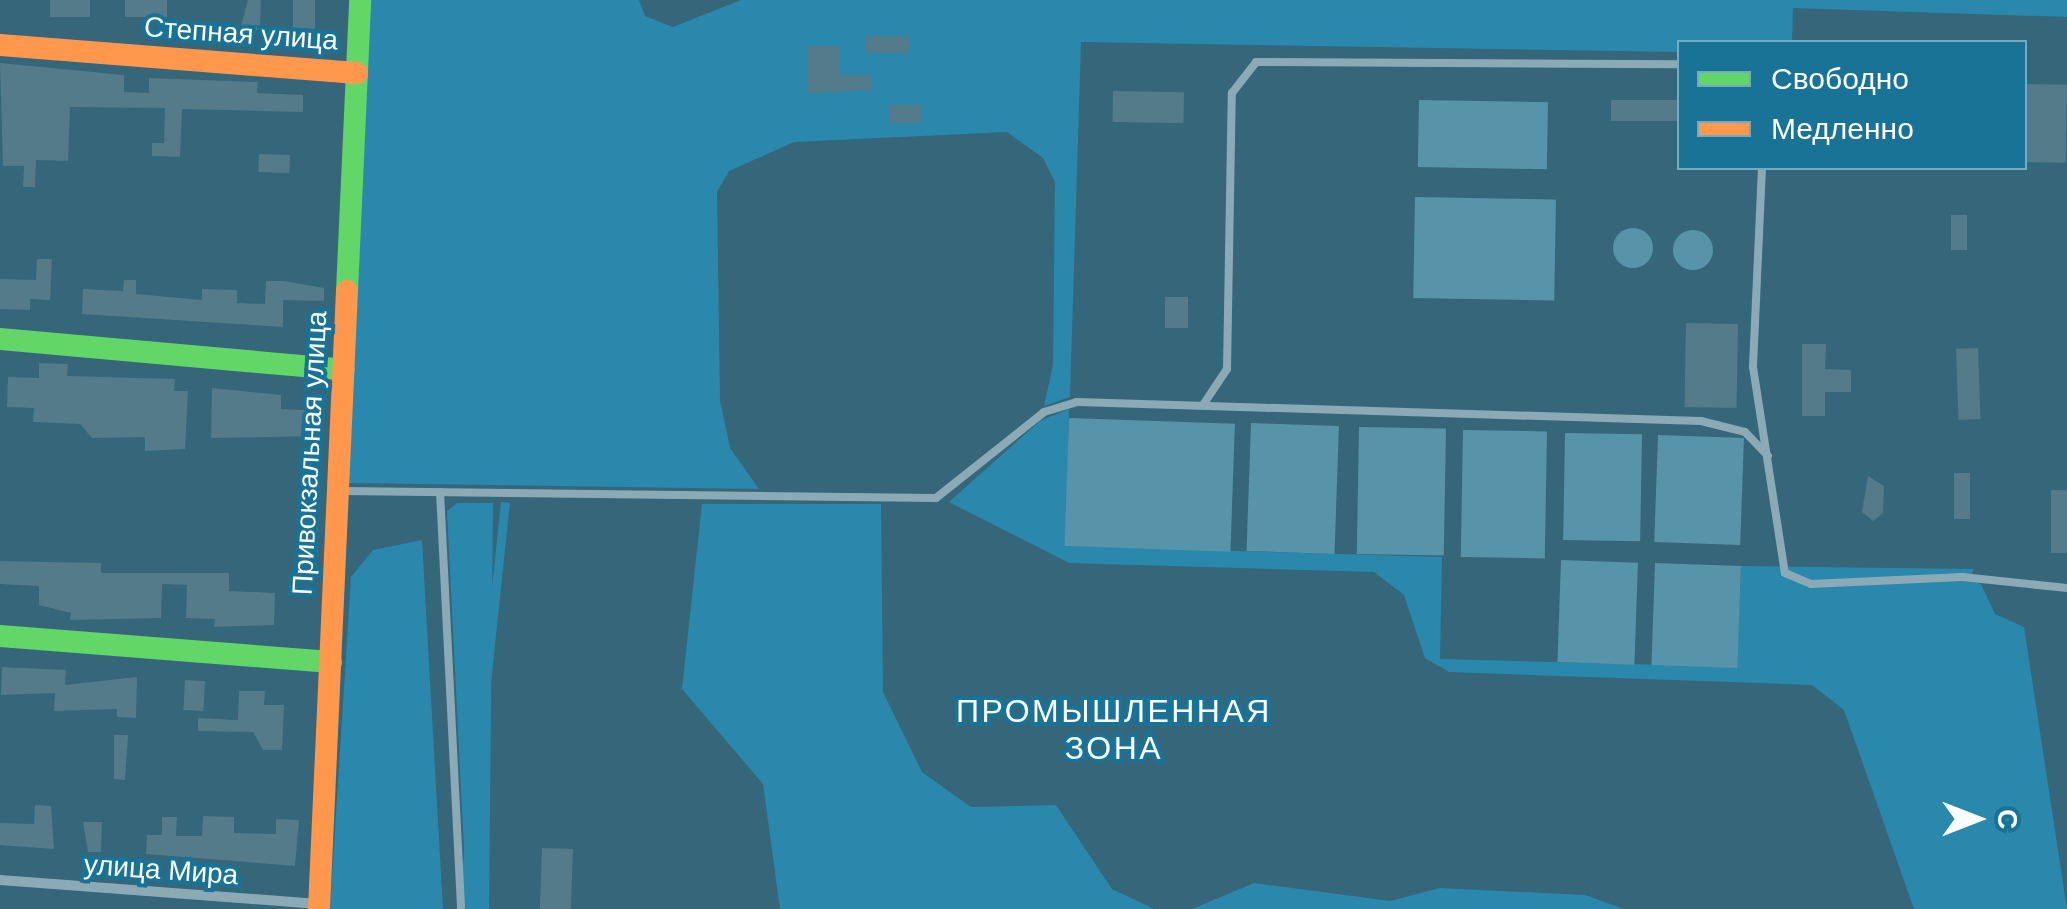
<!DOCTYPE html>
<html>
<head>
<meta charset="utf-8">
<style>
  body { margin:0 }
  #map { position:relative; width:2067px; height:909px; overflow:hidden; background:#35667a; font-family:Arial,sans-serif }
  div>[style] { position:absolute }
  .green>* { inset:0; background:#2988ac; transform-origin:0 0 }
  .water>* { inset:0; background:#5794aa; transform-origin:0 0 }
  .round { border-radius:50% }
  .building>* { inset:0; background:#537b8a; transform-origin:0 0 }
  .lane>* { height:8px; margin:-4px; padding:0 4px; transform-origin:4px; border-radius:4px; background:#8caab6 }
  .street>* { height:10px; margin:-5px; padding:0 5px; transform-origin:5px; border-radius:5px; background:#8caab6 }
  .fast>* { height:22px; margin:-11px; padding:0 11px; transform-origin:11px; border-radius:11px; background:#63d668 }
  .slow>* { height:22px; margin:-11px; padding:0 11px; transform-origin:11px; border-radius:11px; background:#ff974d }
  span { translate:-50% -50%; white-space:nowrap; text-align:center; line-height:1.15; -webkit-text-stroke:8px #187397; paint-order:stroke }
  .street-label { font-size:28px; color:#fff }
  .quarter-label { font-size:32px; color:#fff; letter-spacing:2.5px }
  .legend { position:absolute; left:1677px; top:40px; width:350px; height:130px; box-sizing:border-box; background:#187397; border:2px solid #74abc1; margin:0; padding:12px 18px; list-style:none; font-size:30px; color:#fff }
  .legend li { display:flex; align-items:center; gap:20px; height:50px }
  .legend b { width:50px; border:2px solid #74abc1 }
  .north { position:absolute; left:1927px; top:769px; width:100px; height:100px; -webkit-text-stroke:8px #187397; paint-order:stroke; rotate:90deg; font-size:28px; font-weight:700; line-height:40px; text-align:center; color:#fff }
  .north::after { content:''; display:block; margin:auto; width:35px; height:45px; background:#fff; clip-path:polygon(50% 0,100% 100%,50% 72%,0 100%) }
</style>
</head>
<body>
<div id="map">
  <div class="green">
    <i style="clip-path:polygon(367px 0,639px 0,645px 16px,673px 27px,741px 0,2067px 0,2067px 17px,1793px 8px,1792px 42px,1680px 42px,1679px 52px,1081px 42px,1070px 397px,1044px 406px,1053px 365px,1055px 182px,1043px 158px,1007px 132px,794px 142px,729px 171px,717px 192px,720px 400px,730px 448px,759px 489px,347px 483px)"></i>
    <i style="clip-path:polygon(1069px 409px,1066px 546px,1442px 557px,1440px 659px,1737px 667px,1741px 566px,1974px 569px,1969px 581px,1981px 584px,1995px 614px,2024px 627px,2067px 909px,1914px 909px,1844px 710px,1812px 685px,1449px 672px,1425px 658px,1404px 595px,1374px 572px,1069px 563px,949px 502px,1040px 421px)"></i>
    <i style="left:501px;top:502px;width:9px;height:407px;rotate:6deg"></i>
    <i style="clip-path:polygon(457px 503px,493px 503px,489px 909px,467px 909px,447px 511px)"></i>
    <i style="clip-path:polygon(702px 504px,881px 504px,883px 692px,922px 772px,971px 807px,1056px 805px,1112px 889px,1154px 909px,780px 909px,763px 784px,682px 689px)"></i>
    <i style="clip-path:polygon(422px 540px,443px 909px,330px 909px,351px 577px,373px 550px)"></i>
    <i style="clip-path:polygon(1254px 883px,1390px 901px,1440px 888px,1585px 895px,1624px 909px,1192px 909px)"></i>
  </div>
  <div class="water">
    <i style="left:1419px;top:100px;width:129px;height:67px;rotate:1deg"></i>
    <i style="left:1415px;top:197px;width:141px;height:101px;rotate:1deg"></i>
    <i class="round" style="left:1613px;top:228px;width:40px;height:40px"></i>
    <i class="round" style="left:1673px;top:230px;width:40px;height:40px"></i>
    <i style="left:1069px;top:418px;width:166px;height:128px;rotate:2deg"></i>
    <i style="left:1251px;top:423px;width:88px;height:128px;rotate:2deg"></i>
    <i style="left:1359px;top:427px;width:87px;height:127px;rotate:1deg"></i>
    <i style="left:1463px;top:430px;width:84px;height:127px;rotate:1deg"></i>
    <i style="left:1565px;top:433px;width:77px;height:107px;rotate:1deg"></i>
    <i style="left:1658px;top:435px;width:86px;height:107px;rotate:2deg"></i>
    <i style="left:1561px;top:560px;width:77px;height:102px;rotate:2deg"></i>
    <i style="left:1655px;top:563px;width:86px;height:102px;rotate:2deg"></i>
  </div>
  <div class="building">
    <i style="left:50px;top:0;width:40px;height:17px"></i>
    <i style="left:125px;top:0;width:42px;height:17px"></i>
    <i style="clip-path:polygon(248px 0,261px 0,260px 30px,240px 30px)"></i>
    <i style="left:293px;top:0;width:22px;height:29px"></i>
    <i style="left:866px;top:36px;width:44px;height:17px"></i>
    <i style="clip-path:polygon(807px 46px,840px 46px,840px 75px,872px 75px,872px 90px,807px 93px)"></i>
    <i style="clip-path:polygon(0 63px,124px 75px,124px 92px,149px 93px,149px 78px,258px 82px,257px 93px,303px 95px,303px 112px,182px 109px,180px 157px,152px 156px,152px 143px,164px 143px,165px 108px,70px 107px,68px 161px,36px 160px,35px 187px,23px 187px,24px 166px,3px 166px)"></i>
    <i style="left:2024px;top:84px;width:43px;height:78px;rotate:1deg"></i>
    <i style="left:1113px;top:91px;width:71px;height:31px;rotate:1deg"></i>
    <i style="left:1611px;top:100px;width:69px;height:21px"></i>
    <i style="left:890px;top:105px;width:31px;height:18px"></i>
    <i style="left:259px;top:154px;width:31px;height:18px;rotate:2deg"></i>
    <i style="left:1951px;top:215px;width:16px;height:35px"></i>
    <i style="clip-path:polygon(37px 259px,52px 259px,50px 300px,30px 299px,30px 310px,0 309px,0 279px,36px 280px)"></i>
    <i style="clip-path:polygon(124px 280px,136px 280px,136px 294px,202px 300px,202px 289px,237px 290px,237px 303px,265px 304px,266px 281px,284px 281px,324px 288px,324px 301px,283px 300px,283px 327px,82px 314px,83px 289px,123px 291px)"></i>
    <i style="left:1165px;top:297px;width:23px;height:31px"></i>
    <i style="left:1686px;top:323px;width:52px;height:84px;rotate:1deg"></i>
    <i style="clip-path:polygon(1802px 344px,1826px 344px,1825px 369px,1851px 370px,1851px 392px,1825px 392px,1825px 416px,1802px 416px)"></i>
    <i style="left:1978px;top:348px;width:71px;height:22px;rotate:88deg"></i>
    <i style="clip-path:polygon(39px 363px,68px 364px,67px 376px,175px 379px,174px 391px,188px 391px,185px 449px,145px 451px,145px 437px,92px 438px,80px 424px,33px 422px,34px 408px,7px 407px,8px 377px,39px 378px)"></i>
    <i style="clip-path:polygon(212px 388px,281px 395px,281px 409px,305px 410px,306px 398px,321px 398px,320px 436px,211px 438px)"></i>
    <i style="left:1954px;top:473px;width:16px;height:46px"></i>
    <i style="clip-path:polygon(1868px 476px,1884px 486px,1883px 513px,1873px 521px,1862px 512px)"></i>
    <i style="left:2051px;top:490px;width:16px;height:63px"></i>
    <i style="left:300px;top:509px;width:18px;height:49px"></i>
    <i style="clip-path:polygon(0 561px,101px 563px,101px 573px,229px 573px,229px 591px,275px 593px,274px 625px,214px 627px,215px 619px,186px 618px,187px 585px,162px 584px,161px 618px,70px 620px,71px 613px,39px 605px,39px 586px,0 584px)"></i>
    <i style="clip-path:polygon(2px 667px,66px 670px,65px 685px,137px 677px,136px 718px,117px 717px,117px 709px,54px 711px,55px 693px,1px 695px)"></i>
    <i style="left:185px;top:680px;width:20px;height:30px;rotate:3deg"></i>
    <i style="clip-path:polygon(239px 691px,265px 691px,264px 705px,284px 705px,282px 750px,263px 750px,253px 732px,198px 731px,198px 718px,238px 720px)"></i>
    <i style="clip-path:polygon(114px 735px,128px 735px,125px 780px,114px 779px)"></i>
    <i style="clip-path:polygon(35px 805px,51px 806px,54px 849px,0 845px,0 823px,34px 824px)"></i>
    <i style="clip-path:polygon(203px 816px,234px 817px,234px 833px,276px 834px,276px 819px,299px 820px,295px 866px,146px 854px,147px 835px,162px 835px,162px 817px,177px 817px,176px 836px,202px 836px)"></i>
    <i style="clip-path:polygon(83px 822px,102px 822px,101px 852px,88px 852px)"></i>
    <i style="left:542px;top:848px;width:31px;height:61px;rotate:2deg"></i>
  </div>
  <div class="lane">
    <i style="left:1762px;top:168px;width:199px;rotate:92.6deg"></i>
    <i style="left:1753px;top:367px;width:208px;rotate:81.2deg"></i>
    <i style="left:1785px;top:573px;width:28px;rotate:23deg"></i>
    <i style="left:1811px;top:584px;width:151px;rotate:-2.7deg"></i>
    <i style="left:1962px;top:577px;width:106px;rotate:6deg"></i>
    <i style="left:1203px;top:405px;width:43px;rotate:-56.3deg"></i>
    <i style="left:1227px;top:369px;width:276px;rotate:-89deg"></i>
    <i style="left:1232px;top:93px;width:39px;rotate:-52deg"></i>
    <i style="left:1256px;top:62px;width:424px;rotate:0.3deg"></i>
    <i style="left:343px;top:491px;width:593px;rotate:0.68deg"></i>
    <i style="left:936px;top:498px;width:138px;rotate:-38.5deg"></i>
    <i style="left:1044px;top:412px;width:34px;rotate:-17deg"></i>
    <i style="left:1077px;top:402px;width:624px;rotate:1.74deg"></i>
    <i style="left:1701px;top:421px;width:45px;rotate:14deg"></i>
    <i style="left:1745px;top:432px;width:33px;rotate:46deg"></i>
    <i style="left:440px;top:492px;width:418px;rotate:87.1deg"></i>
  </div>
  <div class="street">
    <i style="left:0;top:880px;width:319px;rotate:4.3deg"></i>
  </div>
  <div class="fast">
    <i style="left:347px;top:291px;width:291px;rotate:-87.4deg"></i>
    <i style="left:0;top:339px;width:345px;rotate:5.1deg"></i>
    <i style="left:0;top:636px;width:332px;rotate:4.5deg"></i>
  </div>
  <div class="slow">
    <i style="left:0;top:45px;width:358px;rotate:4.5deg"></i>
    <i style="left:319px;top:909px;width:619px;rotate:-87.41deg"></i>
  </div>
  <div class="street-label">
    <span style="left:241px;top:34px;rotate:4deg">Степная улица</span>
    <span style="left:310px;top:453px;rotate:-87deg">Привокзальная улица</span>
    <span style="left:161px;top:870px;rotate:4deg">улица Мира</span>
  </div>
  <div class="quarter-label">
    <span style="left:1114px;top:730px">ПРОМЫШЛЕННАЯ<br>ЗОНА</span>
  </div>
  <ul class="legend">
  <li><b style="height:12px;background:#63d668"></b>Свободно</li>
  <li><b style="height:12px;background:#ff974d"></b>Медленно</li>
  </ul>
  <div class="north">С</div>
</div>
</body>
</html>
